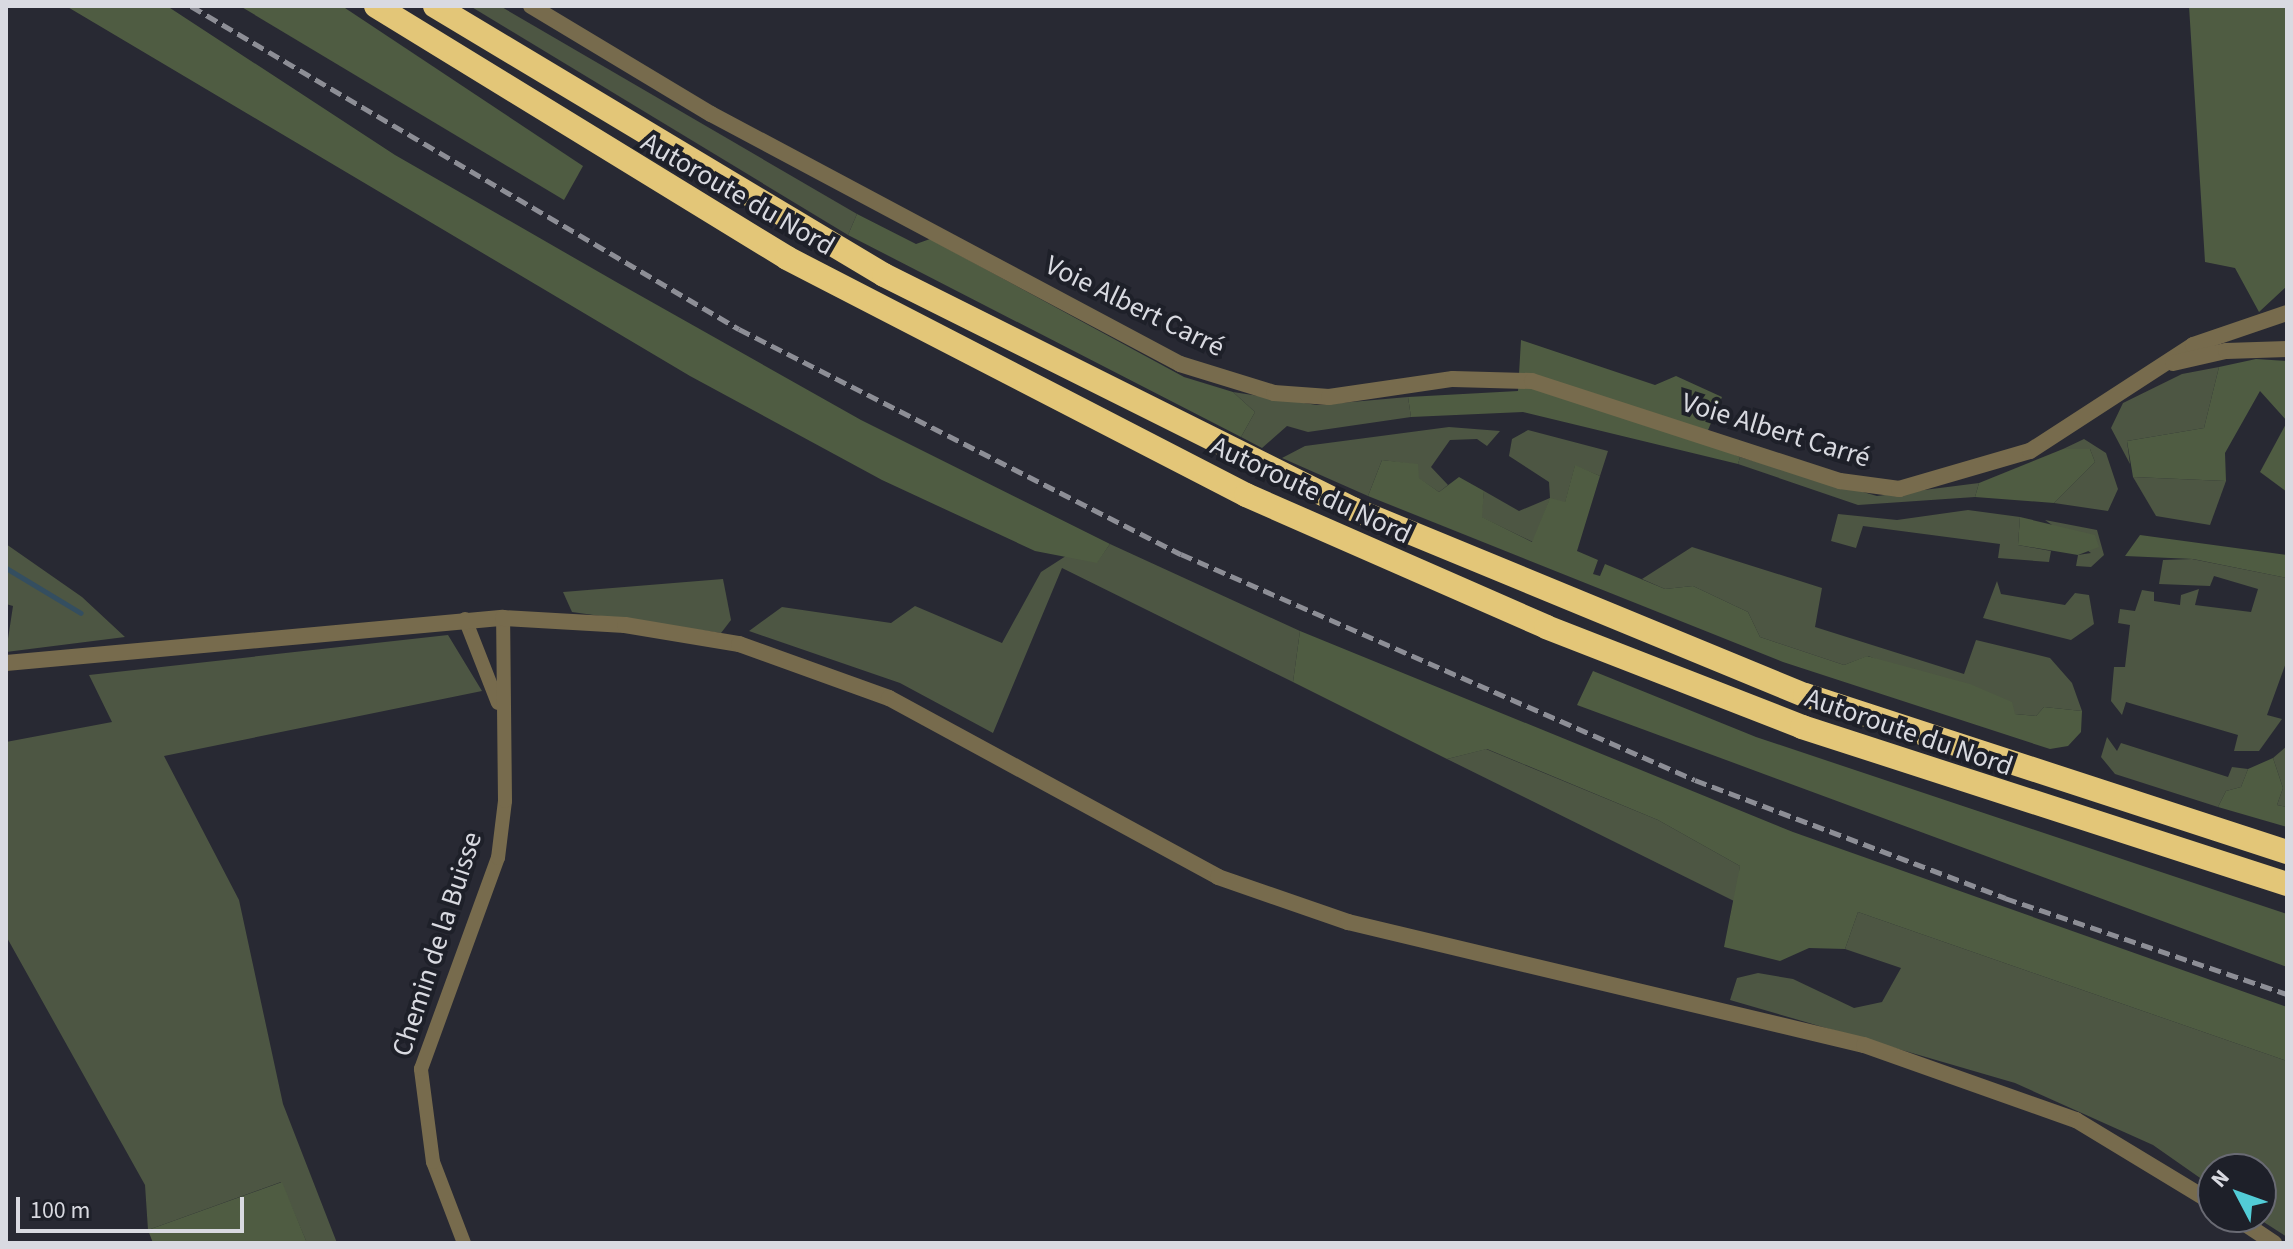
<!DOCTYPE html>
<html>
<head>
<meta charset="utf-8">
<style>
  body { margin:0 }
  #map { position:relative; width:2293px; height:1249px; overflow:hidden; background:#282933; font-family:"Source Sans 3",sans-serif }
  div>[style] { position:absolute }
  .green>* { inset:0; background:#4d5643 }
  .forest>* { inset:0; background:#4f5c42 }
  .stream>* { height:5px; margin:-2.5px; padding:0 2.5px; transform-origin:2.5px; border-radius:2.5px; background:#344e60 }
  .minor>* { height:14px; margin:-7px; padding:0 7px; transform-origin:7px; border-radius:7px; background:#776b4d }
  .tertiary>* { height:16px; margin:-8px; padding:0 8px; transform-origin:8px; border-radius:8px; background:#776b4d }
  .motorway>* { height:24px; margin:-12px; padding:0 12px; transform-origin:12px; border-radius:12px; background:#e3c678 }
  .rail>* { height:5px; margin-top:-2.5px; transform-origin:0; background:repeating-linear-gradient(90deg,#8d8e96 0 12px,transparent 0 18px) }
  span { translate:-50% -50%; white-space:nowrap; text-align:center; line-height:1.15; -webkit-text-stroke:8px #1e2029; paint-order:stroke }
  .street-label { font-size:28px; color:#d9dae1 }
  .frame { position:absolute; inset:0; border:8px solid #d9dae1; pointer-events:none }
  .north { position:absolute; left:2197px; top:1153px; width:80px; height:80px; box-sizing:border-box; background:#1e2029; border:2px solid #696a73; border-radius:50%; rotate:311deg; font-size:22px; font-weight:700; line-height:32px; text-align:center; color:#d9dae1 }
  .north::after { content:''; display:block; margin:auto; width:28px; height:36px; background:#52ccd6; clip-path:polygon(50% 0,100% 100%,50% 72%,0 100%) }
  .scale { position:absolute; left:16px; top:1197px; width:228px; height:36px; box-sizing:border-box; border:4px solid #d9dae1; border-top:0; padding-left:10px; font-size:24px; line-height:28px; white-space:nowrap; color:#d9dae1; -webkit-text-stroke:6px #1e2029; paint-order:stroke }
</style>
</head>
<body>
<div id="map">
  <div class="green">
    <i style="clip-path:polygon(470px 6px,500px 6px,857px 214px,848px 235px)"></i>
    <i style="clip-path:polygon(2219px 367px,2204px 428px,2127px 441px,2130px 464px,2111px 428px,2123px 403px,2182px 374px)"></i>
    <i style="clip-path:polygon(1233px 392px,1317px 405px,1408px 397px,1411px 417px,1308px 432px,1287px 426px,1262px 448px,1241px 437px,1255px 412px)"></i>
    <i style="clip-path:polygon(1449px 427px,1500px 431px,1487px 446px,1477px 439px,1450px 440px,1431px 467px,1448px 485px,1439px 492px,1418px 478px,1418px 465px,1382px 460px,1368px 496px,1282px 458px,1305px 446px)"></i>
    <i style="clip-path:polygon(1528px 430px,1608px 451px,1600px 476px,1575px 466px,1565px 503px,1550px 499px,1533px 542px,1481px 517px,1484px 491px,1519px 511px,1550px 498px,1549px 482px,1509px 456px,1512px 439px)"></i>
    <i style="clip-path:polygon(2084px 439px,2106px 453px,2118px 489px,2108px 511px,2054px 503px,2095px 462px,2090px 449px,2063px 449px)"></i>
    <i style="clip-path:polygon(1740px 457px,1877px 496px,1979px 483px,1975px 497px,1858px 505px,1738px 464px)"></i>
    <i style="clip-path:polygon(2133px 477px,2226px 481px,2210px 525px,2156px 516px)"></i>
    <i style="clip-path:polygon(1968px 510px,2020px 517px,2018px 545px,2051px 551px,2049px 562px,1998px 558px,2000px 544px,1863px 526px,1856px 548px,1831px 541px,1838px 514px,1897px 520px)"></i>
    <i style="clip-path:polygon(2045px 520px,2097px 530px,2104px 555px,2091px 567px,2076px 566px,2078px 555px,2091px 553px)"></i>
    <i style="clip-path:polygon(6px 544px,82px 597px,125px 637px,6px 652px,13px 606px,6px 604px)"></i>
    <i style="clip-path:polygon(1110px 544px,1300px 631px,1293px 682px,1062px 568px,993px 733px,900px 683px,749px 631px,782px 607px,891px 623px,915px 606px,1002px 643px,1041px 572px,1069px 554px,1097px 562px)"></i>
    <i style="clip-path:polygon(1692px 547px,1822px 588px,1815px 627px,1964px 674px,1976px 640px,2050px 658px,2072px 683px,2082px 711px,2044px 707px,2036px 716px,2015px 714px,1868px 656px,1844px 665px,1760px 637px,1748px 612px,1693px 586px,1665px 589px,1642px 579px)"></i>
    <i style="clip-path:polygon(2192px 559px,2287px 578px,2287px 660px,2267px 715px,2282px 719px,2259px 751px,2234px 751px,2238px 735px,2126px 702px,2122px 715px,2111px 701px,2114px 667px,2125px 667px,2130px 625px,2118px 623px,2120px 609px,2135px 611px,2142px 590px,2154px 592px,2154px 601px,2180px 605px,2181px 595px,2199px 589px,2195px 605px,2251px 612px,2258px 589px,2214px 576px,2210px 586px,2159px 584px,2163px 560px)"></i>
    <i style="clip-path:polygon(723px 579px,731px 620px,721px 633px,572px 612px,563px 592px)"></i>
    <i style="clip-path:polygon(1997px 581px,2001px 594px,2065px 605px,2075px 593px,2089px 595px,2094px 624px,2071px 640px,1983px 618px)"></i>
    <i style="clip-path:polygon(448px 635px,482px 691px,164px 756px,239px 900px,283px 1104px,337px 1243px,307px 1243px,281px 1182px,148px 1230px,145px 1185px,6px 936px,6px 742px,112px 722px,89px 675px)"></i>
    <i style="clip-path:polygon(2107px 737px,2117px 751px,2121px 743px,2228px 777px,2232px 767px,2248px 769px,2241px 787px,2226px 791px,2218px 807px,2115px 774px,2101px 757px)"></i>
    <i style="clip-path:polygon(2287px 746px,2287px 807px,2277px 805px,2283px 788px,2273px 758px)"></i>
    <i style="clip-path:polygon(1486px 749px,1658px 820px,1740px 866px,1736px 902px,1447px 759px)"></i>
    <i style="clip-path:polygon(1858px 912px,2287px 1061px,2287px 1237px,2256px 1217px,2261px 1169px,2213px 1169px,2213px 1187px,2153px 1145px,2015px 1083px,1730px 1000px,1737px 978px,1758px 973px,1793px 979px,1854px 1008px,1882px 1002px,1901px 968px,1845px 949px)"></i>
  </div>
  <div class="forest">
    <i style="clip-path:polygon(66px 6px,167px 6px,395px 155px,618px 283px,861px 420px,1110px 544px,1097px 563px,1035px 551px,882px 480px,690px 376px)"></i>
    <i style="clip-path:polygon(240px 6px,342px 6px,583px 166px,564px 200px)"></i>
    <i style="clip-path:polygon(2189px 6px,2287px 6px,2287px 286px,2259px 312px,2235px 268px,2205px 262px)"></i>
    <i style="clip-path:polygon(857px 214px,916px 244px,930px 239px,1184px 377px,1233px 392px,1255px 412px,1241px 437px,848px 235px)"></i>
    <i style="clip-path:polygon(1521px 340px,1655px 385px,1676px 376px,1722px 397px,1703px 442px,1740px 457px,1738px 464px,1523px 412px,1411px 417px,1408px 397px,1518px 391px)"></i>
    <i style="clip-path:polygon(2256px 359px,2287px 361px,2287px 421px,2260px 391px,2225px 453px,2226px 481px,2133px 477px,2127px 441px,2204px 428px,2219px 367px)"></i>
    <i style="clip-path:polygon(2287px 422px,2287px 492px,2260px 472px)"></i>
    <i style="clip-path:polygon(2063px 449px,2090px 449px,2095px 462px,2054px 503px,1975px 497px,1979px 483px)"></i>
    <i style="clip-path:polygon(1382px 460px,1418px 464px,1419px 478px,1439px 492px,1459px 477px,1484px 491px,1482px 517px,1532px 542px,1550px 498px,1565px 502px,1575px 465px,1600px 476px,1577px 551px,1598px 560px,1593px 574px,1600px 576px,1605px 564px,1665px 589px,1693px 586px,1748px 612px,1760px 637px,1844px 665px,1867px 656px,1970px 684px,2012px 702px,2015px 714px,2036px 716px,2044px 707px,2082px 711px,2081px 732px,2068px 746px,2050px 749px,1783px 662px,1368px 496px)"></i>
    <i style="clip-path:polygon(2020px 517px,2095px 535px,2099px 547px,2078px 555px,2018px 545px)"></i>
    <i style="clip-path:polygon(2140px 535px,2287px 555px,2287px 578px,2193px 559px,2125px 556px)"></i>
    <i style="clip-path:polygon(1300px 631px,1793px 832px,2287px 1007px,2287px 1061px,1858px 912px,1845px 949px,1809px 948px,1780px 961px,1724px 947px,1740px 866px,1658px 820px,1487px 749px,1447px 759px,1293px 682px)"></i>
    <i style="clip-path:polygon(1593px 671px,1756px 737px,2287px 914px,2287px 967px,1577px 705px)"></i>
    <i style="clip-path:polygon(2273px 758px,2283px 788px,2277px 805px,2287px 807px,2287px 827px,2218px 807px,2226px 791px,2241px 787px,2248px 769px)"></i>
    <i style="clip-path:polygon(282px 1182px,307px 1243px,153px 1243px,148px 1230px)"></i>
  </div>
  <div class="stream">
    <i style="left:6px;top:568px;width:87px;rotate:31deg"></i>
  </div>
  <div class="minor">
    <i style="left:465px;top:619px;width:90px;rotate:68.6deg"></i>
    <i style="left:464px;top:1243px;width:87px;rotate:-110.9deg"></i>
    <i style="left:433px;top:1162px;width:94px;rotate:-97.4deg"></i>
    <i style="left:421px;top:1069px;width:225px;rotate:-70deg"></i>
    <i style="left:498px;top:858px;width:57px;rotate:-83deg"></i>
    <i style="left:505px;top:801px;width:183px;rotate:-90.6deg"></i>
  </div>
  <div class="tertiary">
    <i style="left:531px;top:6px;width:210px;rotate:31deg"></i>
    <i style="left:711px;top:114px;width:531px;rotate:28.06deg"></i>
    <i style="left:1180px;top:364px;width:98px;rotate:17.1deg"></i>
    <i style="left:1274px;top:393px;width:55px;rotate:4.2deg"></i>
    <i style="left:1329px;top:397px;width:125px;rotate:-8.3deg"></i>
    <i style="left:1453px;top:379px;width:79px;rotate:1.5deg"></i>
    <i style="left:1532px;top:381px;width:324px;rotate:18deg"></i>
    <i style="left:1840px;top:481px;width:60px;rotate:7.7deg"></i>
    <i style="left:1899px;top:489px;width:136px;rotate:-16.2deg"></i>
    <i style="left:2030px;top:451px;width:194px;rotate:-33deg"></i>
    <i style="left:2193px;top:345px;width:99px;rotate:-18.8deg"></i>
    <i style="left:2173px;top:363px;width:54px;rotate:-12.8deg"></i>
    <i style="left:2226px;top:351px;width:61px;rotate:-1.9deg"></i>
    <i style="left:6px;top:663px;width:499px;rotate:-5.2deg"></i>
    <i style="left:503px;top:618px;width:122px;rotate:3.3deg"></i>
    <i style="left:625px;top:625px;width:116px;rotate:9.5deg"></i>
    <i style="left:739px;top:644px;width:159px;rotate:19.8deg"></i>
    <i style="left:889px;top:698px;width:375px;rotate:28.5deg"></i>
    <i style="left:1218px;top:877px;width:138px;rotate:19.1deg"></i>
    <i style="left:1348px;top:922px;width:530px;rotate:13.41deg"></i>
    <i style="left:1864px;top:1045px;width:225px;rotate:19.5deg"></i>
    <i style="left:2076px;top:1120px;width:160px;rotate:31.2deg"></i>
    <i style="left:2235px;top:1217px;width:47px;rotate:33.7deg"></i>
  </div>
  <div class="motorway">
    <i style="left:376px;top:6px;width:482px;rotate:31.5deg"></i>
    <i style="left:787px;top:258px;width:517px;rotate:27.31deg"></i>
    <i style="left:1246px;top:495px;width:328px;rotate:23.7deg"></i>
    <i style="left:1546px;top:627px;width:275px;rotate:21.3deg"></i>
    <i style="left:1802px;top:727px;width:510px;rotate:17.94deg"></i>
    <i style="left:435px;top:6px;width:523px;rotate:30.93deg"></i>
    <i style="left:884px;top:275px;width:524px;rotate:26.52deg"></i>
    <i style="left:1353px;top:509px;width:489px;rotate:22.4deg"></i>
    <i style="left:1805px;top:695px;width:507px;rotate:18.04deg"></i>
  </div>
  <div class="rail">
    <i style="left:191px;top:6px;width:636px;rotate:30.52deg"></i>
    <i style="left:739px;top:329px;width:496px;rotate:27deg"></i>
    <i style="left:1181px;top:554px;width:561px;rotate:23.73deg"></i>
    <i style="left:1695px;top:780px;width:332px;rotate:20.8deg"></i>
    <i style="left:2005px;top:898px;width:298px;rotate:18.8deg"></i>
  </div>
  <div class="street-label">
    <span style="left:738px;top:194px;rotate:30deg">Autoroute du Nord</span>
    <span style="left:1135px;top:306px;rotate:26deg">Voie Albert Carré</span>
    <span style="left:1776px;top:430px;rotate:17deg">Voie Albert Carré</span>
    <span style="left:1311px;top:490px;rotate:25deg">Autoroute du Nord</span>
    <span style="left:1909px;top:732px;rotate:19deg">Autoroute du Nord</span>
    <span style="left:437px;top:944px;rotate:-72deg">Chemin de la Buisse</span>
  </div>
  <div class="frame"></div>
  <div class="north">N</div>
  <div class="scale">100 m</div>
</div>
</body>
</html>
